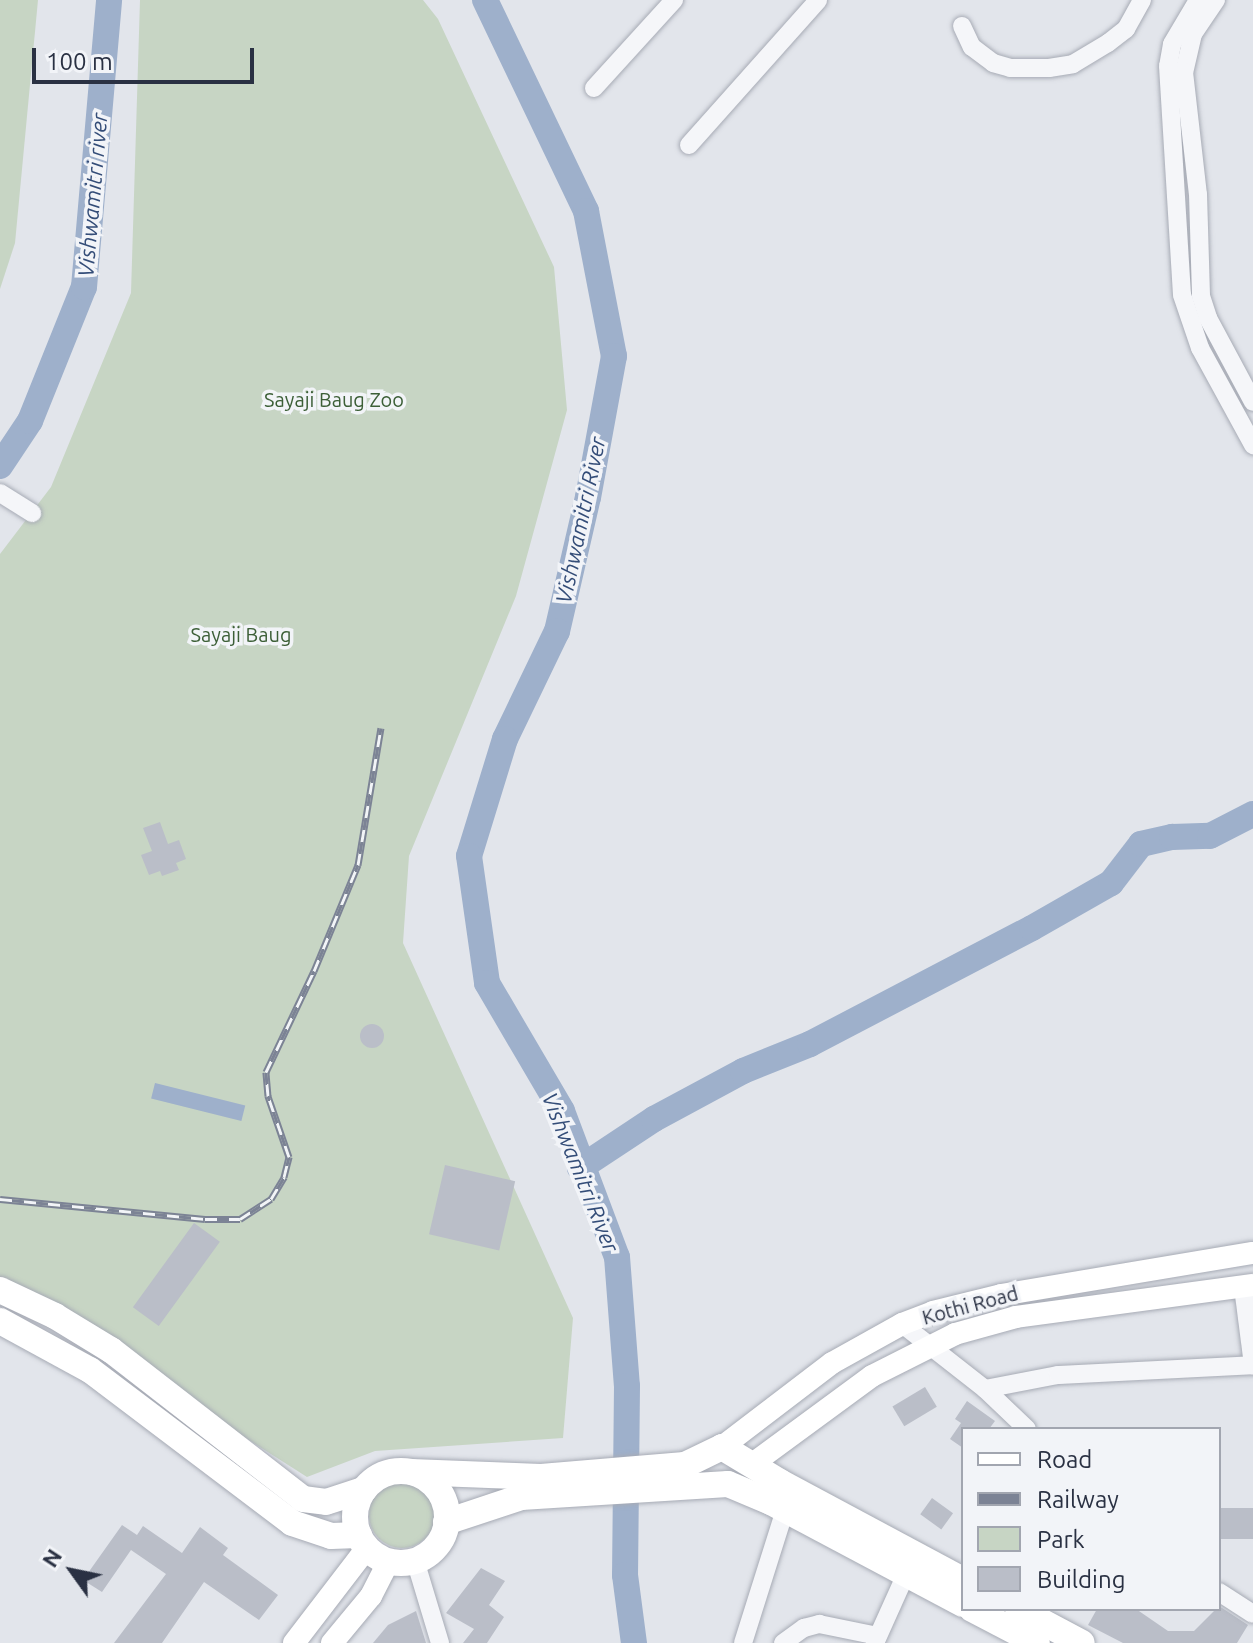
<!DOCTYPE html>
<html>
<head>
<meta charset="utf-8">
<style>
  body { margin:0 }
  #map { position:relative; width:1253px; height:1643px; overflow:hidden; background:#e2e5eb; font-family:Ubuntu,sans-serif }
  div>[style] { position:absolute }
  .green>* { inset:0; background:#c7d5c4 }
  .round { border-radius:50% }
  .water>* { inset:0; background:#9eb0cb; transform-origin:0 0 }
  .river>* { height:26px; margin:-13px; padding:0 13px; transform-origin:13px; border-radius:13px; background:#9eb0cb }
  .building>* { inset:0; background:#babec8; transform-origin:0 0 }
  .roads { filter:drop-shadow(0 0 2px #a7abb5) drop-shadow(0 0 2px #a7abb5) }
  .minor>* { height:18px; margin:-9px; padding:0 9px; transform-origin:9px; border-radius:9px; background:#f5f6f9 }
  .major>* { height:22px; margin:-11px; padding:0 11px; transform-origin:11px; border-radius:11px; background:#fff }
  .highway>* { height:26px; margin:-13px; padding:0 13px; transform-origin:13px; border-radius:13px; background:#fff }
  .highway>.ring { margin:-13px; padding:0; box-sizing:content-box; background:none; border:26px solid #fff; border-radius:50% }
  .rail>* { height:7px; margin-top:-3.5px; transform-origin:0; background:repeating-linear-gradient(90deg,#f2f4f8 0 12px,#7c8395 0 24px); box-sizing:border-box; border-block:2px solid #7c8395 }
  span { translate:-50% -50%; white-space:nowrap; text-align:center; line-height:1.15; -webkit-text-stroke:7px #f2f4f8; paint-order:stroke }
  .park-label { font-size:20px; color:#3c5f37 }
  .street-label { font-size:20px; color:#2a3143 }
  .water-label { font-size:22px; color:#344d78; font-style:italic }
  .legend { position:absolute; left:961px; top:1427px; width:260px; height:184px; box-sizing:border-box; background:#f2f4f8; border:2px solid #a2a6b0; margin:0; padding:10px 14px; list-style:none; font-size:24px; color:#2a3143 }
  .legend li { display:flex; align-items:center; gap:16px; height:40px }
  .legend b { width:40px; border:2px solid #a2a6b0 }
  .north { position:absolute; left:32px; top:1531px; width:80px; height:80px; -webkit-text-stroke:6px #f2f4f8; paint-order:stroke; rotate:303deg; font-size:22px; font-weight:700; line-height:32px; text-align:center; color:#2a3143 }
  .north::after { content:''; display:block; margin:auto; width:28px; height:36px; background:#2a3143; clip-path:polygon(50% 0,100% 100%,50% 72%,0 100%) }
  .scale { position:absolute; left:32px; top:48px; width:222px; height:36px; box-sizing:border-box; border:4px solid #2a3143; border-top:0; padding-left:10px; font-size:24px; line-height:28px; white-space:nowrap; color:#2a3143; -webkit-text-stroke:6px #f2f4f8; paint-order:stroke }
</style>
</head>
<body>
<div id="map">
  <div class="green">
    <i style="clip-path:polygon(0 0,38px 0,15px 243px,0 289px)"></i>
    <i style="clip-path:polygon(140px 0,423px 0,438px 19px,554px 267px,567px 410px,516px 596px,409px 856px,403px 943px,573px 1318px,563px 1438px,375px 1451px,307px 1477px,0 1281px,0 554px,51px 487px,131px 293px)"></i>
    <i class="round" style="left:369px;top:1482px;width:66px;height:66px"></i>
  </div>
  <div class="water">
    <i style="left:155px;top:1083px;width:93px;height:16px;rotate:14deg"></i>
  </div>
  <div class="river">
    <i style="left:485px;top:0;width:234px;rotate:64.4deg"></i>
    <i style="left:586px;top:211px;width:148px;rotate:79.1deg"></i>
    <i style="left:614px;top:356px;width:143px;rotate:100.4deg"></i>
    <i style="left:588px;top:497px;width:138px;rotate:103deg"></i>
    <i style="left:557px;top:631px;width:120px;rotate:115.7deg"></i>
    <i style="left:505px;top:739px;width:122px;rotate:107.1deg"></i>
    <i style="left:469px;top:856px;width:128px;rotate:81.9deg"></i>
    <i style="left:487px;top:983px;width:148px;rotate:59.6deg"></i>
    <i style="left:562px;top:1111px;width:156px;rotate:69.4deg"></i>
    <i style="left:617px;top:1257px;width:129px;rotate:85.6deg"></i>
    <i style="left:627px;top:1386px;width:189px;rotate:90.6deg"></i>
    <i style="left:625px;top:1575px;width:69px;rotate:82.5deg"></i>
    <i style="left:0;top:466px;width:54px;rotate:-56.3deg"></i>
    <i style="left:30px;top:421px;width:144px;rotate:-68.1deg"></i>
    <i style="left:84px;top:287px;width:288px;rotate:-85deg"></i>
    <i style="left:580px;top:1168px;width:89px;rotate:-33.5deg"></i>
    <i style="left:654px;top:1119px;width:101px;rotate:-28.3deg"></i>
    <i style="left:743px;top:1071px;width:72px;rotate:-21.9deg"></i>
    <i style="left:810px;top:1044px;width:250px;rotate:-27.6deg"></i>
    <i style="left:1032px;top:928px;width:91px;rotate:-29.7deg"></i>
    <i style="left:1111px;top:883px;width:49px;rotate:-52.4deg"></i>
    <i style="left:1141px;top:844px;width:32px;rotate:-13deg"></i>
    <i style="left:1172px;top:837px;width:38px;rotate:-2deg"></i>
    <i style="left:1210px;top:836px;width:48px;rotate:-27.1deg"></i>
  </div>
  <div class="building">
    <i style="clip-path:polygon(160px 822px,168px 844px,179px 840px,186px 859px,176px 863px,179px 870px,162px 876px,160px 871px,149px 875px,141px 855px,152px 851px,143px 828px)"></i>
    <i class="round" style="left:360px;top:1024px;width:24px;height:24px"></i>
    <i style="left:445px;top:1165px;width:72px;height:71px;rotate:13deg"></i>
    <i style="left:194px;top:1223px;width:32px;height:104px;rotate:36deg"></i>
    <i style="left:925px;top:1387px;width:23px;height:38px;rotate:59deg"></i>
    <i style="clip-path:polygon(967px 1401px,995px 1421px,989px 1429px,963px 1429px,963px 1448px,950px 1439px,961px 1423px,955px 1419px)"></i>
    <i style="left:932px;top:1498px;width:26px;height:20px;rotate:36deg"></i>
    <i style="left:1253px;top:1508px;width:31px;height:34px;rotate:90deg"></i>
    <i style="clip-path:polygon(122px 1525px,137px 1535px,143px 1526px,182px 1553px,200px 1527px,228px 1548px,223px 1555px,278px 1595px,259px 1620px,204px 1582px,162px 1643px,114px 1643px,166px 1574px,131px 1550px,102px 1592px,83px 1580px)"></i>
    <i style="clip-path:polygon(481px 1568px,505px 1581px,489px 1605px,504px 1617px,487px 1643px,463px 1643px,474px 1629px,446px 1613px)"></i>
    <i style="clip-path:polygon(1219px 1606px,1248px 1625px,1237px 1643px,1123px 1643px,1088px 1625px,1097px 1609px,1136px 1609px,1168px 1631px,1194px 1631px)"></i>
    <i style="clip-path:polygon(416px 1611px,426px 1643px,373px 1643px,388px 1625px)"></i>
  </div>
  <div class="roads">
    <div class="minor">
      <i style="left:1198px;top:0;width:51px;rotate:120.6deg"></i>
      <i style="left:1172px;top:44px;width:22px;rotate:100deg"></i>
      <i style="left:1168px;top:66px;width:229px;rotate:86.5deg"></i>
      <i style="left:1182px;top:295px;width:56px;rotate:71.2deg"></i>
      <i style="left:1200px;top:348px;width:111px;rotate:61.3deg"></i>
      <i style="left:1216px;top:0;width:41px;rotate:124.1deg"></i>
      <i style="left:1193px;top:34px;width:39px;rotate:103deg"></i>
      <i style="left:1184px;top:72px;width:123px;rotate:83.5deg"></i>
      <i style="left:1198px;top:194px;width:102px;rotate:88.3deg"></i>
      <i style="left:1201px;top:296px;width:23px;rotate:72deg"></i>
      <i style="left:1208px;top:318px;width:95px;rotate:61.8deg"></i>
      <i style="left:962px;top:26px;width:23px;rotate:65deg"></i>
      <i style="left:972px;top:47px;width:26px;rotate:37deg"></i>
      <i style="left:993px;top:63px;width:18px;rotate:16deg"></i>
      <i style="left:1010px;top:68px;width:39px"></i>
      <i style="left:1049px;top:68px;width:24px;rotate:-9deg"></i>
      <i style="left:1073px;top:64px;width:41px;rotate:-31deg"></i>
      <i style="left:1108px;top:43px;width:23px;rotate:-38deg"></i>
      <i style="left:1126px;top:29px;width:33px;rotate:-61deg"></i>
      <i style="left:594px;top:88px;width:119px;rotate:-47.7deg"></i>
      <i style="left:689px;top:145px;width:194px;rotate:-48.3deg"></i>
      <i style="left:0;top:493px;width:38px;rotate:32deg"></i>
      <i style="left:1243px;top:1287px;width:79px;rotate:82.7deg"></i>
      <i style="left:902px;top:1324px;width:105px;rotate:38.1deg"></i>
      <i style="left:985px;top:1389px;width:58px;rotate:43.6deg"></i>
      <i style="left:985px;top:1389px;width:74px;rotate:-10.9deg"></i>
      <i style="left:1058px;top:1375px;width:195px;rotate:-2.9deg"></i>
      <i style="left:415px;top:1560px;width:87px;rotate:73.2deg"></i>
      <i style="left:1219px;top:1592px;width:40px;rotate:32.9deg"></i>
      <i style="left:743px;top:1643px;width:139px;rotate:-72.5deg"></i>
      <i style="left:783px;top:1643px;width:26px;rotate:-36deg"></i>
      <i style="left:804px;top:1628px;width:16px;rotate:-15deg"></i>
      <i style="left:819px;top:1624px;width:60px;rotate:11.5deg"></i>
      <i style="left:875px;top:1643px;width:76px;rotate:-65.8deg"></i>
    </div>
    <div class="major">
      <i style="left:722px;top:1447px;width:138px;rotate:-37.4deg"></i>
      <i style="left:832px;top:1363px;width:80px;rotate:-29.1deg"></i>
      <i style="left:902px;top:1324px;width:33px;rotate:-21deg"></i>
      <i style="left:933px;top:1312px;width:70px;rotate:-14deg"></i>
      <i style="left:1001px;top:1295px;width:255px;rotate:-9.5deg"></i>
      <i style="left:751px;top:1465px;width:150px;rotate:-36.3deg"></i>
      <i style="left:872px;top:1376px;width:93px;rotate:-26.8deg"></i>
      <i style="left:955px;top:1334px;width:63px;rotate:-15.6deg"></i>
      <i style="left:1016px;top:1317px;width:239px;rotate:-7.7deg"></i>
      <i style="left:294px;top:1643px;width:120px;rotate:-52.5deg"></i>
      <i style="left:332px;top:1643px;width:61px;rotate:-50.3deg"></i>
      <i style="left:371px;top:1596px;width:39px;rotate:-63deg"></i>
    </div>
    <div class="highway">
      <i style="left:0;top:1290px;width:61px;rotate:25.3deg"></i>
      <i style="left:55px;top:1316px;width:66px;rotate:31.3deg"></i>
      <i style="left:111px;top:1350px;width:243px;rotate:37.8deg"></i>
      <i style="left:303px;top:1499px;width:23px;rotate:7deg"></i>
      <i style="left:326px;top:1502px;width:40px;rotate:-18deg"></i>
      <i style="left:0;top:1321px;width:102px;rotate:28.6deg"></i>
      <i style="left:90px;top:1370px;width:253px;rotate:37.1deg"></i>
      <i style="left:292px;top:1523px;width:41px;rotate:18.4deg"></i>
      <i style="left:331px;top:1536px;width:28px;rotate:-2deg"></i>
      <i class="ring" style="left:355px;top:1471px;width:66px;height:66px"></i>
      <i style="left:411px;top:1472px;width:130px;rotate:2.2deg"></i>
      <i style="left:541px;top:1477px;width:144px;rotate:-4.8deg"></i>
      <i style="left:685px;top:1465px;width:41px;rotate:-25.9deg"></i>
      <i style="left:722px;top:1447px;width:68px;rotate:31.1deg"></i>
      <i style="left:780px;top:1482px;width:208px;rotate:28.2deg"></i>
      <i style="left:446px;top:1522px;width:79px;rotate:-18.4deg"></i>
      <i style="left:521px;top:1497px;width:207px;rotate:-3.6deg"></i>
      <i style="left:728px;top:1484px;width:47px;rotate:22.7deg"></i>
      <i style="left:771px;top:1502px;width:217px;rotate:28deg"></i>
      <i style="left:972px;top:1609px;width:73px;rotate:27.6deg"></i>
      <i style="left:1018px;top:1609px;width:72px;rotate:28deg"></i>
    </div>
  </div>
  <div class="rail">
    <i style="left:0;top:1199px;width:206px;rotate:5.6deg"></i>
    <i style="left:205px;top:1219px;width:35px"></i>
    <i style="left:240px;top:1219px;width:37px;rotate:-33deg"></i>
    <i style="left:271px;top:1199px;width:26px;rotate:-59deg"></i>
    <i style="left:284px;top:1177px;width:21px;rotate:-76deg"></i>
    <i style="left:289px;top:1157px;width:65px;rotate:-109deg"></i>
    <i style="left:268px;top:1096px;width:24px;rotate:-95deg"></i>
    <i style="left:266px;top:1072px;width:112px;rotate:-64.6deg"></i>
    <i style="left:314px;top:971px;width:115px;rotate:-67.5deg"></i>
    <i style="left:358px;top:865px;width:139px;rotate:-80.5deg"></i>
  </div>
  <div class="park-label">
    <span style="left:334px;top:399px">Sayaji Baug Zoo</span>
    <span style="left:241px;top:634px">Sayaji Baug</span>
  </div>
  <div class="street-label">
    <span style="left:970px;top:1305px;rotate:-15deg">Kothi Road</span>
  </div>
  <div class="water-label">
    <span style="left:92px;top:195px;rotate:-85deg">Vishwamitri river</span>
    <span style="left:580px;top:520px;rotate:-78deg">Vishwamitri River</span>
    <span style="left:581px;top:1172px;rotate:68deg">Vishwamitri River</span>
  </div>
  <ul class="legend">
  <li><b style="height:10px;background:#fff"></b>Road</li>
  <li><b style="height:10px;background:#7c8395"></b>Railway</li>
  <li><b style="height:22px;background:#c7d5c4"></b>Park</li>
  <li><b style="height:22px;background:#babec8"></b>Building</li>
  </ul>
  <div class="north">N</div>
  <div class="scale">100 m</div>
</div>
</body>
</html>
